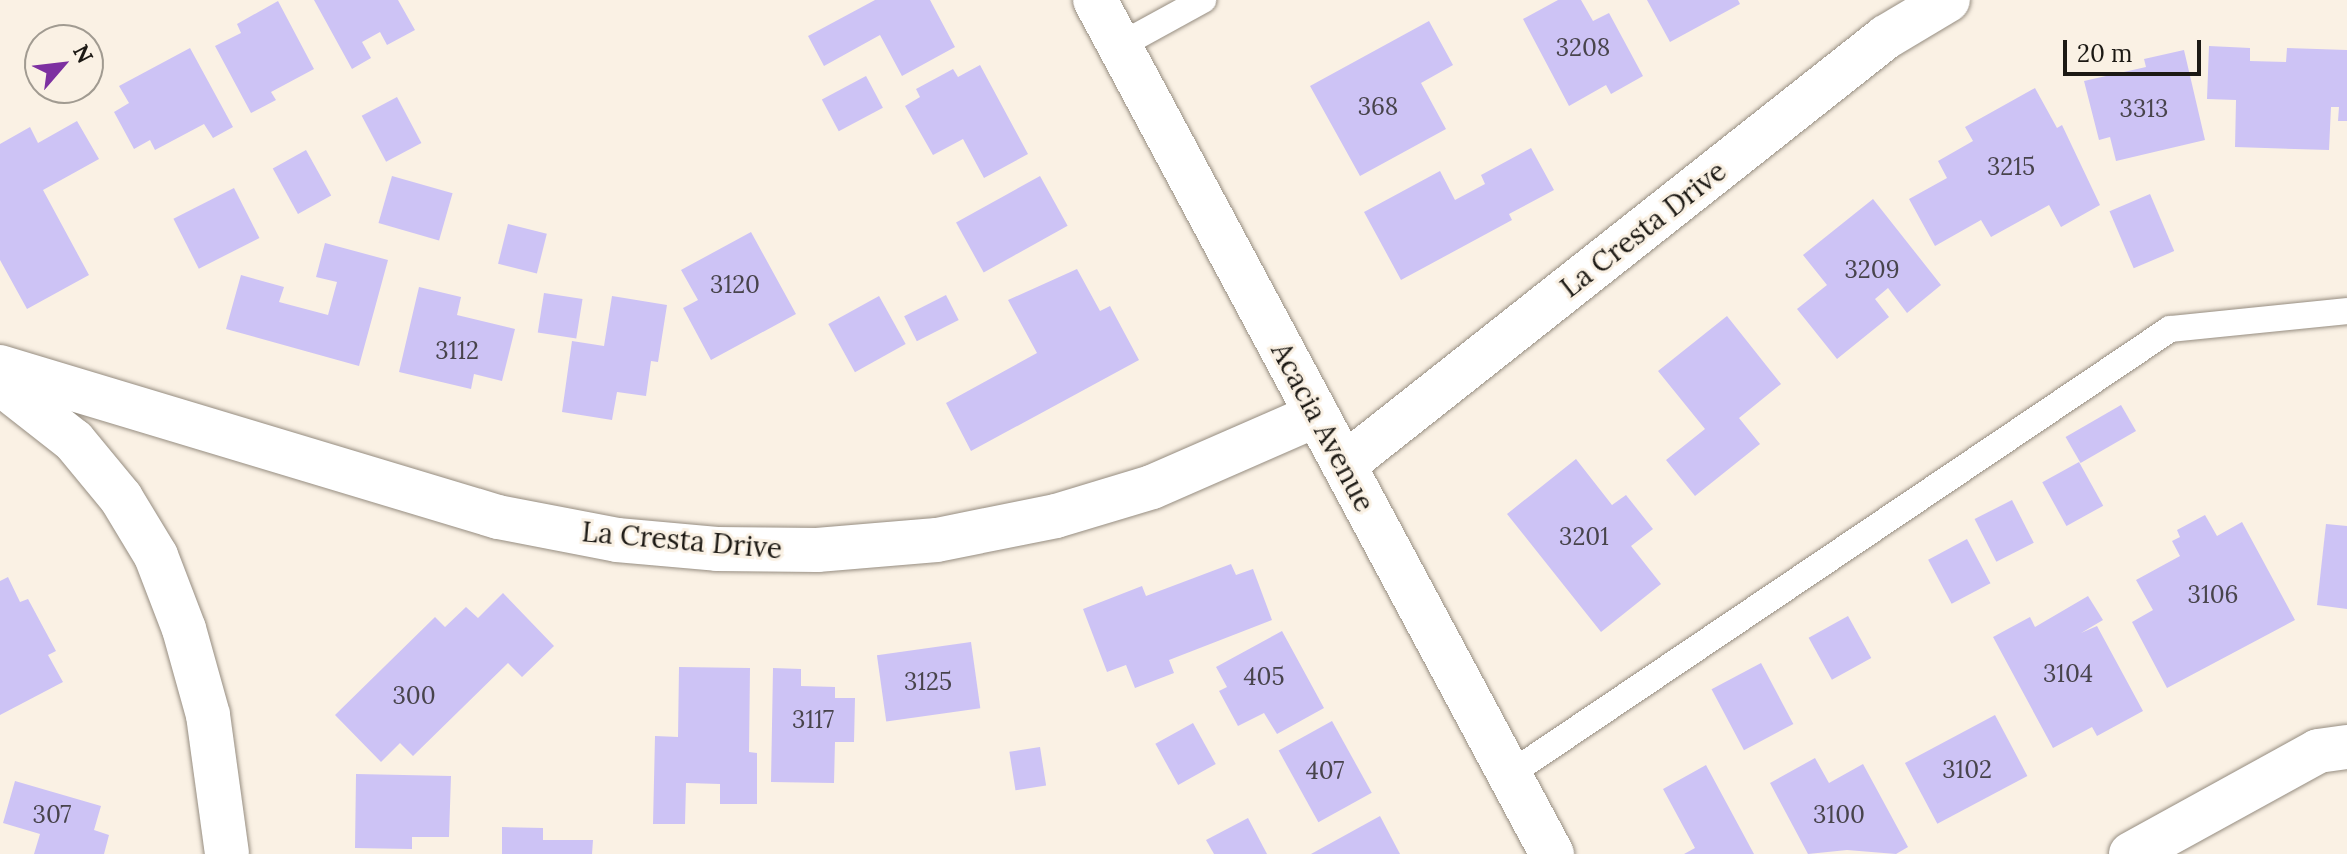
<!DOCTYPE html>
<html>
<head>
<meta charset="utf-8">
<style>
  body { margin:0 }
  #map { position:relative; width:2347px; height:854px; overflow:hidden; background:#faf1e4; font-family:Lora,serif }
  div>[style] { position:absolute }
  .building>* { inset:0; background:#cdc3f5; transform-origin:0 0 }
  .roads { filter:drop-shadow(0 0 2px #968d81) drop-shadow(0 0 2px #968d81) }
  .lane>* { height:26px; margin:-13px; padding:0 13px; transform-origin:13px; border-radius:13px; background:#fff }
  .street>* { height:44px; margin:-22px; padding:0 22px; transform-origin:22px; border-radius:22px; background:#fff }
  span { translate:-50% -50%; white-space:nowrap; text-align:center; line-height:1.15; -webkit-text-stroke:6px #faf1e4; paint-order:stroke }
  .number-label { font-size:24px; color:#48444c }
  .number-label span { -webkit-text-stroke-width:0 }
  .street-label { font-size:28px; color:#1c1914 }
  .north { position:absolute; left:24px; top:24px; width:80px; height:80px; box-sizing:border-box; background:#faf1e4; border:2px solid #a19b91; border-radius:50%; rotate:62deg; font-size:22px; font-weight:700; line-height:32px; text-align:center; color:#1c1914 }
  .north::after { content:''; display:block; margin:auto; width:28px; height:36px; background:#7d30a1; clip-path:polygon(50% 0,100% 100%,50% 72%,0 100%) }
  .scale { position:absolute; left:2063px; top:40px; width:138px; height:36px; box-sizing:border-box; border:4px solid #1c1914; border-top:0; padding-left:10px; font-size:24px; line-height:28px; white-space:nowrap; color:#1c1914; -webkit-text-stroke:6px #faf1e4; paint-order:stroke }
</style>
</head>
<body>
<div id="map">
  <div class="building">
    <i style="clip-path:polygon(314px 0,398px 0,415px 30px,387px 45px,380px 32px,362px 42px,371px 58px,352px 69px)"></i>
    <i style="clip-path:polygon(875px 0,930px 0,955px 47px,902px 76px,880px 35px,824px 66px,808px 36px)"></i>
    <i style="clip-path:polygon(1558px 0,1581px 0,1593px 21px,1609px 13px,1643px 76px,1611px 94px,1606px 85px,1569px 106px,1523px 19px)"></i>
    <i style="clip-path:polygon(1647px 0,1738px 0,1740px 4px,1670px 42px)"></i>
    <i style="clip-path:polygon(278px 1px,314px 69px,271px 92px,276px 100px,251px 113px,215px 46px,241px 33px,237px 24px)"></i>
    <i style="clip-path:polygon(1429px 21px,1453px 65px,1421px 83px,1446px 129px,1360px 176px,1310px 86px)"></i>
    <i style="clip-path:polygon(2209px 46px,2250px 48px,2250px 61px,2286px 62px,2287px 48px,2347px 50px,2347px 121px,2338px 121px,2339px 107px,2331px 107px,2329px 150px,2235px 147px,2236px 100px,2207px 99px)"></i>
    <i style="clip-path:polygon(190px 48px,233px 127px,213px 138px,204px 124px,155px 150px,150px 140px,134px 149px,114px 112px,129px 103px,119px 86px)"></i>
    <i style="clip-path:polygon(2184px 50px,2205px 140px,2116px 161px,2110px 137px,2099px 140px,2084px 81px,2146px 67px,2144px 59px)"></i>
    <i style="clip-path:polygon(980px 65px,1028px 154px,984px 178px,963px 139px,933px 155px,905px 106px,920px 97px,916px 89px,953px 69px,958px 77px)"></i>
    <i style="left:866px;top:76px;width:36px;height:50px;rotate:62deg"></i>
    <i style="clip-path:polygon(2035px 88px,2057px 128px,2062px 125px,2100px 205px,2061px 227px,2049px 205px,1991px 237px,1981px 220px,1935px 246px,1909px 199px,1947px 178px,1938px 161px,1973px 141px,1965px 127px)"></i>
    <i style="left:397px;top:97px;width:52px;height:40px;rotate:62deg"></i>
    <i style="clip-path:polygon(77px 121px,99px 159px,43px 190px,89px 275px,27px 309px,0 260px,0 144px,30px 127px,38px 143px)"></i>
    <i style="clip-path:polygon(1531px 148px,1554px 190px,1509px 214px,1512px 220px,1401px 280px,1364px 212px,1440px 171px,1455px 200px,1485px 184px,1481px 175px)"></i>
    <i style="left:306px;top:150px;width:52px;height:38px;rotate:61deg"></i>
    <i style="left:392px;top:176px;width:63px;height:49px;rotate:16deg"></i>
    <i style="left:1040px;top:176px;width:57px;height:96px;rotate:61deg"></i>
    <i style="left:234px;top:188px;width:56px;height:68px;rotate:63deg"></i>
    <i style="left:2150px;top:194px;width:62px;height:44px;rotate:67deg"></i>
    <i style="clip-path:polygon(1873px 199px,1941px 285px,1907px 313px,1888px 288px,1875px 299px,1889px 317px,1837px 359px,1797px 309px,1827px 285px,1803px 255px)"></i>
    <i style="left:508px;top:224px;width:40px;height:41px;rotate:14deg"></i>
    <i style="clip-path:polygon(751px 232px,796px 314px,711px 360px,683px 308px,698px 300px,681px 270px)"></i>
    <i style="clip-path:polygon(325px 243px,388px 260px,359px 366px,226px 329px,241px 275px,284px 287px,279px 302px,328px 315px,337px 282px,316px 277px)"></i>
    <i style="clip-path:polygon(1077px 269px,1100px 311px,1110px 306px,1139px 360px,971px 451px,946px 403px,1037px 353px,1008px 300px)"></i>
    <i style="clip-path:polygon(419px 287px,461px 297px,457px 315px,515px 329px,502px 381px,474px 374px,471px 389px,399px 372px)"></i>
    <i style="left:544px;top:293px;width:39px;height:40px;rotate:9deg"></i>
    <i style="left:946px;top:295px;width:28px;height:47px;rotate:63deg"></i>
    <i style="clip-path:polygon(612px 296px,667px 305px,658px 362px,651px 361px,646px 396px,617px 392px,612px 420px,562px 412px,572px 341px,604px 346px)"></i>
    <i style="left:879px;top:296px;width:55px;height:58px;rotate:61deg"></i>
    <i style="clip-path:polygon(1727px 316px,1781px 384px,1739px 418px,1760px 444px,1695px 496px,1666px 460px,1705px 429px,1658px 371px)"></i>
    <i style="left:2121px;top:405px;width:30px;height:64px;rotate:60deg"></i>
    <i style="clip-path:polygon(1576px 459px,1612px 505px,1626px 495px,1653px 529px,1631px 546px,1661px 584px,1601px 632px,1507px 514px)"></i>
    <i style="left:2079px;top:462px;width:50px;height:42px;rotate:61deg"></i>
    <i style="left:2012px;top:500px;width:48px;height:42px;rotate:63deg"></i>
    <i style="clip-path:polygon(2205px 515px,2217px 536px,2242px 522px,2295px 620px,2167px 688px,2132px 622px,2153px 610px,2136px 580px,2180px 556px,2172px 541px,2180px 537px,2177px 530px)"></i>
    <i style="clip-path:polygon(2326px 524px,2347px 526px,2347px 609px,2317px 605px)"></i>
    <i style="left:1967px;top:539px;width:50px;height:44px;rotate:62deg"></i>
    <i style="clip-path:polygon(1231px 564px,1236px 575px,1253px 569px,1272px 620px,1169px 660px,1174px 673px,1135px 688px,1126px 665px,1107px 672px,1083px 609px,1142px 586px,1146px 596px)"></i>
    <i style="clip-path:polygon(8px 577px,20px 602px,28px 599px,56px 651px,48px 655px,63px 682px,0 715px,0 581px)"></i>
    <i style="clip-path:polygon(503px 593px,554px 646px,522px 677px,508px 663px,413px 756px,400px 743px,381px 762px,335px 715px,435px 617px,445px 627px,466px 607px,478px 618px)"></i>
    <i style="clip-path:polygon(2088px 596px,2103px 620px,2081px 633px,2097px 626px,2143px 711px,2097px 736px,2092px 727px,2053px 748px,1993px 637px,2030px 617px,2035px 627px)"></i>
    <i style="left:1848px;top:616px;width:48px;height:45px;rotate:61deg"></i>
    <i style="clip-path:polygon(1282px 631px,1324px 708px,1277px 734px,1264px 713px,1238px 726px,1219px 691px,1227px 687px,1216px 667px)"></i>
    <i style="left:971px;top:642px;width:67px;height:95px;rotate:82deg"></i>
    <i style="left:1761px;top:663px;width:69px;height:56px;rotate:62deg"></i>
    <i style="clip-path:polygon(679px 667px,750px 668px,749px 752px,757px 753px,757px 804px,720px 804px,720px 784px,686px 783px,685px 824px,653px 824px,655px 736px,678px 737px)"></i>
    <i style="clip-path:polygon(773px 668px,801px 669px,801px 686px,835px 687px,835px 698px,855px 698px,854px 742px,835px 742px,834px 783px,771px 782px)"></i>
    <i style="left:1995px;top:715px;width:69px;height:102px;rotate:62deg"></i>
    <i style="left:1332px;top:721px;width:82px;height:61px;rotate:61deg"></i>
    <i style="left:1193px;top:723px;width:47px;height:43px;rotate:61deg"></i>
    <i style="left:1040px;top:747px;width:39px;height:31px;rotate:81deg"></i>
    <i style="clip-path:polygon(1815px 758px,1829px 783px,1863px 764px,1908px 847px,1896px 854px,1847px 850px,1808px 854px,1770px 783px)"></i>
    <i style="clip-path:polygon(1706px 765px,1754px 854px,1684px 854px,1695px 848px,1663px 789px)"></i>
    <i style="clip-path:polygon(356px 774px,451px 776px,449px 837px,412px 837px,412px 849px,355px 848px)"></i>
    <i style="clip-path:polygon(15px 781px,101px 806px,94px 830px,109px 835px,104px 854px,34px 854px,40px 834px,3px 823px)"></i>
    <i style="clip-path:polygon(1380px 816px,1400px 854px,1311px 854px)"></i>
    <i style="clip-path:polygon(1248px 818px,1267px 854px,1214px 854px,1206px 840px)"></i>
    <i style="clip-path:polygon(502px 827px,543px 828px,543px 840px,593px 840px,592px 854px,502px 854px)"></i>
  </div>
  <div class="roads">
    <div class="lane">
      <i style="left:1119px;top:46px;width:96px;rotate:-28.7deg"></i>
      <i style="left:1510px;top:774px;width:796px;rotate:-33.99deg"></i>
      <i style="left:2170px;top:329px;width:178px;rotate:-5.8deg"></i>
    </div>
    <div class="street">
      <i style="left:1095px;top:0;width:969px;rotate:61.85deg"></i>
      <i style="left:0;top:367px;width:520px;rotate:16.76deg"></i>
      <i style="left:498px;top:517px;width:121px;rotate:10.9deg"></i>
      <i style="left:617px;top:540px;width:100px;rotate:5.1deg"></i>
      <i style="left:717px;top:549px;width:100px;rotate:0.6deg"></i>
      <i style="left:817px;top:550px;width:120px;rotate:-4.8deg"></i>
      <i style="left:937px;top:540px;width:121px;rotate:-11.4deg"></i>
      <i style="left:1056px;top:516px;width:100px;rotate:-16.8deg"></i>
      <i style="left:1152px;top:487px;width:180px;rotate:-23.6deg"></i>
      <i style="left:0;top:383px;width:94px;rotate:38.1deg"></i>
      <i style="left:74px;top:441px;width:74px;rotate:50.5deg"></i>
      <i style="left:121px;top:498px;width:68px;rotate:58.9deg"></i>
      <i style="left:156px;top:556px;width:78px;rotate:69deg"></i>
      <i style="left:184px;top:629px;width:89px;rotate:74.4deg"></i>
      <i style="left:208px;top:715px;width:140px;rotate:82.2deg"></i>
      <i style="left:1344px;top:465px;width:691px;rotate:-38.3deg"></i>
      <i style="left:1886px;top:37px;width:72px;rotate:-30.8deg"></i>
      <i style="left:2131px;top:854px;width:213px;rotate:-28.8deg"></i>
      <i style="left:2318px;top:751px;width:29px;rotate:-8deg"></i>
    </div>
  </div>
  <div class="number-label">
    <span style="left:1583px;top:48px">3208</span>
    <span style="left:1378px;top:107px">368</span>
    <span style="left:2144px;top:109px">3313</span>
    <span style="left:2011px;top:167px">3215</span>
    <span style="left:1872px;top:270px">3209</span>
    <span style="left:735px;top:285px">3120</span>
    <span style="left:457px;top:351px">3112</span>
    <span style="left:1584px;top:537px">3201</span>
    <span style="left:2213px;top:595px">3106</span>
    <span style="left:2068px;top:674px">3104</span>
    <span style="left:1264px;top:677px">405</span>
    <span style="left:928px;top:682px">3125</span>
    <span style="left:414px;top:696px">300</span>
    <span style="left:813px;top:720px">3117</span>
    <span style="left:1967px;top:770px">3102</span>
    <span style="left:1325px;top:771px">407</span>
    <span style="left:52px;top:815px">307</span>
    <span style="left:1839px;top:815px">3100</span>
  </div>
  <div class="street-label">
    <span style="left:1643px;top:229px;rotate:-38deg">La Cresta Drive</span>
    <span style="left:1323px;top:427px;rotate:62deg">Acacia Avenue</span>
    <span style="left:682px;top:540px;rotate:5deg">La Cresta Drive</span>
  </div>
  <div class="north">N</div>
  <div class="scale">20 m</div>
</div>
</body>
</html>
